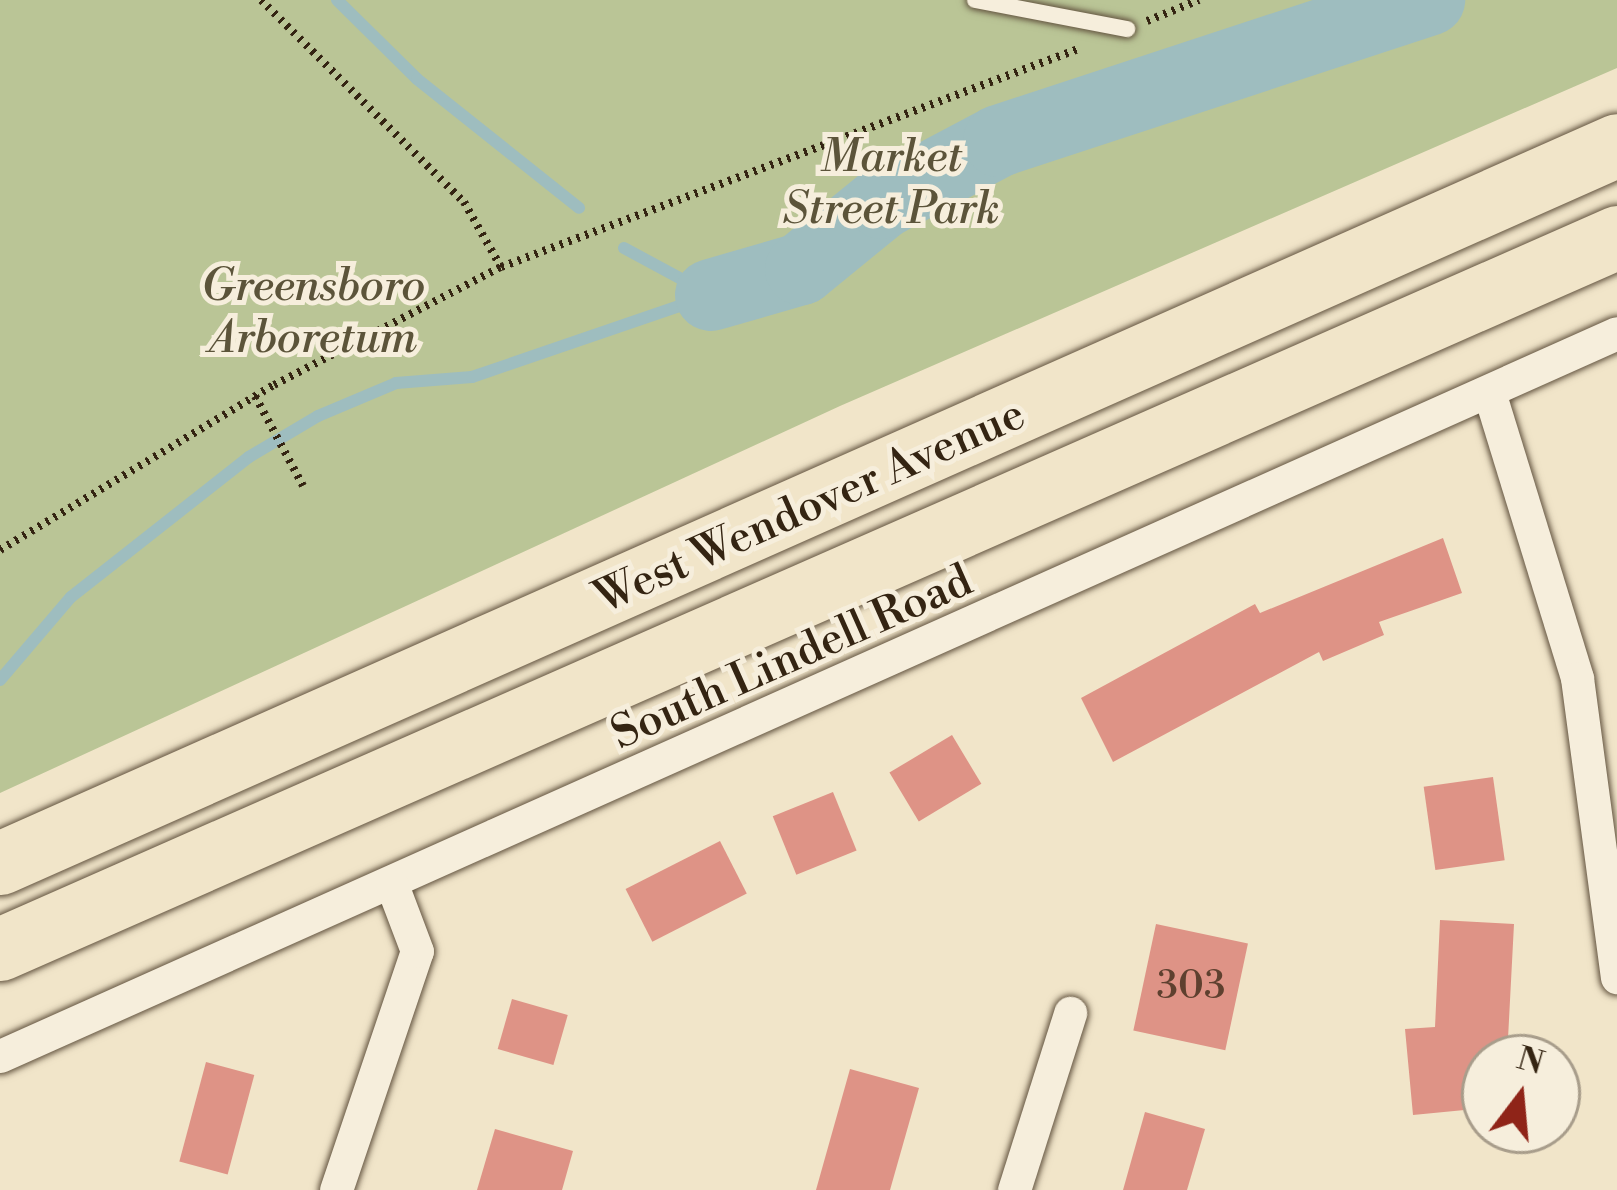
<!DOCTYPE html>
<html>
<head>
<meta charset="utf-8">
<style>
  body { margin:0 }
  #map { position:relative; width:1617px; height:1190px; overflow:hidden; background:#f1e5c9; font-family:"Libre Bodoni",serif }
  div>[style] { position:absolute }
  .green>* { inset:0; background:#bac596 }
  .stream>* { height:12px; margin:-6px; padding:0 6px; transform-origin:6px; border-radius:6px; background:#9ebdbf }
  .river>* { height:72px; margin:-36px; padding:0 36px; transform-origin:36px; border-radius:36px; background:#9ebdbf }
  .building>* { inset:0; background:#de9386; transform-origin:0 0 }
  .path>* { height:8px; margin-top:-4px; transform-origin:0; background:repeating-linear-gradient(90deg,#342412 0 3px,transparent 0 9px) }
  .roads { filter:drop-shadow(0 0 3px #635440) drop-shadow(0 0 3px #635440) }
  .service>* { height:16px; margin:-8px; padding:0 8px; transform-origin:8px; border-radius:8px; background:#f6eedc }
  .minor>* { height:33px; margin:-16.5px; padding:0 16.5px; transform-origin:16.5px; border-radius:16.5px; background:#f6eedc }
  .motorway>* { height:63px; margin:-31.5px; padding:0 31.5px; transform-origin:31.5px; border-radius:31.5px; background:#f1e5c9 }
  span { translate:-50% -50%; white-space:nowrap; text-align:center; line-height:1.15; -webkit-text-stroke:10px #f6eedc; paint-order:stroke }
  .number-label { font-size:39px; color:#5e402f }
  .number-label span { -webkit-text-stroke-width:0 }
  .park-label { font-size:45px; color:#5c543a; font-style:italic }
  .street-label { font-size:45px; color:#342412 }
  .north { position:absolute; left:1461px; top:1034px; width:120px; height:120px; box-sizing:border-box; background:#f6eedc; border:3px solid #a89d8b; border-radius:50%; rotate:16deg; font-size:33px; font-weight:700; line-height:48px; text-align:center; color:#342412 }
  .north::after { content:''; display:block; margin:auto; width:42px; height:54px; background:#8f2418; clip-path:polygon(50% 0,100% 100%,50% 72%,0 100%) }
</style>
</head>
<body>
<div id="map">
  <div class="green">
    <i style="clip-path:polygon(0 0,1617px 0,1617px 68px,840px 406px,0 793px)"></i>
  </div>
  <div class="stream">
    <i style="left:337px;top:0;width:112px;rotate:44.6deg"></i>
    <i style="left:417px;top:79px;width:207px;rotate:38.5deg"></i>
    <i style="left:624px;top:248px;width:99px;rotate:28.4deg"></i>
    <i style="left:0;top:680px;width:109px;rotate:-49.5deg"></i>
    <i style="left:71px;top:597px;width:226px;rotate:-38.2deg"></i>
    <i style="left:249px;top:457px;width:80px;rotate:-30.7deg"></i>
    <i style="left:318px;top:416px;width:85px;rotate:-22.9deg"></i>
    <i style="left:396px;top:383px;width:76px;rotate:-4.5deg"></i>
    <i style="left:472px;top:377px;width:253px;rotate:-18.9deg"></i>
  </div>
  <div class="river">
    <i style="left:711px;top:295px;width:94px;rotate:-16.1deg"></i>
    <i style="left:801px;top:269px;width:104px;rotate:-39.2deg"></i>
    <i style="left:882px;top:203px;width:132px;rotate:-27.9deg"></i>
    <i style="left:999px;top:141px;width:453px;rotate:-18.2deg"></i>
  </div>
  <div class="building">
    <i style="clip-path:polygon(1443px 538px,1462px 593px,1379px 622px,1384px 635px,1323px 661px,1319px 652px,1113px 762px,1081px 698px,1255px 604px,1260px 613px)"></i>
    <i style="left:952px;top:735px;width:57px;height:73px;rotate:59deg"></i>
    <i style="left:1493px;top:777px;width:84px;height:70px;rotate:82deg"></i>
    <i style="left:833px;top:792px;width:63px;height:65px;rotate:68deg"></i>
    <i style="left:720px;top:841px;width:59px;height:106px;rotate:63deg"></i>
    <i style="clip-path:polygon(1440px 920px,1514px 924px,1507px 1058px,1485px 1058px,1485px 1108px,1413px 1115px,1405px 1029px,1435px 1027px)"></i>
    <i style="left:1156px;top:924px;width:94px;height:109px;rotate:12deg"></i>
    <i style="left:512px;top:999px;width:58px;height:52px;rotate:16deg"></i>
    <i style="left:206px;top:1062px;width:50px;height:103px;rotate:15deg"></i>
    <i style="clip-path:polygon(850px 1069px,919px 1088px,890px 1190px,816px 1190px)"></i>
    <i style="clip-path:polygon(1145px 1112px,1205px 1129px,1187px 1190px,1123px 1190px)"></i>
    <i style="clip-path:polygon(495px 1129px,573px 1151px,562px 1190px,477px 1190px)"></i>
  </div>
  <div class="path">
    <i style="left:261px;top:0;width:286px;rotate:44.9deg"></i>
    <i style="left:464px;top:202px;width:75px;rotate:60.4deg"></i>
    <i style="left:1147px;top:21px;width:56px;rotate:-22deg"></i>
    <i style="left:255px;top:396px;width:102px;rotate:61.9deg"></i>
    <i style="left:0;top:550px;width:320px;rotate:-31.1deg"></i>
    <i style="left:274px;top:385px;width:256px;rotate:-27.5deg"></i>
    <i style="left:501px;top:267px;width:617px;rotate:-20.7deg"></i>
  </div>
  <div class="roads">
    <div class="service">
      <i style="left:975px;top:0;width:155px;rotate:10.8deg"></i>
    </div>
    <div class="minor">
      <i style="left:1490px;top:395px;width:296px;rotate:72.9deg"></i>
      <i style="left:1577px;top:678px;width:302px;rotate:82.4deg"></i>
      <i style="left:0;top:1056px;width:1771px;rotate:-24.09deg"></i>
      <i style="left:336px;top:1190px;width:252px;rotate:-71.3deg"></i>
      <i style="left:417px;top:951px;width:71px;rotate:-110.7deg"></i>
      <i style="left:1014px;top:1190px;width:186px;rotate:-72.4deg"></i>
    </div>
    <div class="motorway">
      <i style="left:0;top:863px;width:1769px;rotate:-23.94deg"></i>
      <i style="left:0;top:949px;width:1767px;rotate:-23.76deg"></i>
    </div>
  </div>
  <div class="number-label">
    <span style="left:1191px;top:987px">303</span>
  </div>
  <div class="park-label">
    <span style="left:891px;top:184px">Market<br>Street Park</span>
    <span style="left:313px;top:313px">Greensboro<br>Arboretum</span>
  </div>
  <div class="street-label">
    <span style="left:810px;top:507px;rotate:-24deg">West Wendover Avenue</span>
    <span style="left:792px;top:658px;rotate:-24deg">South Lindell Road</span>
  </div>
  <div class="north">N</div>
</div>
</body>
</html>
